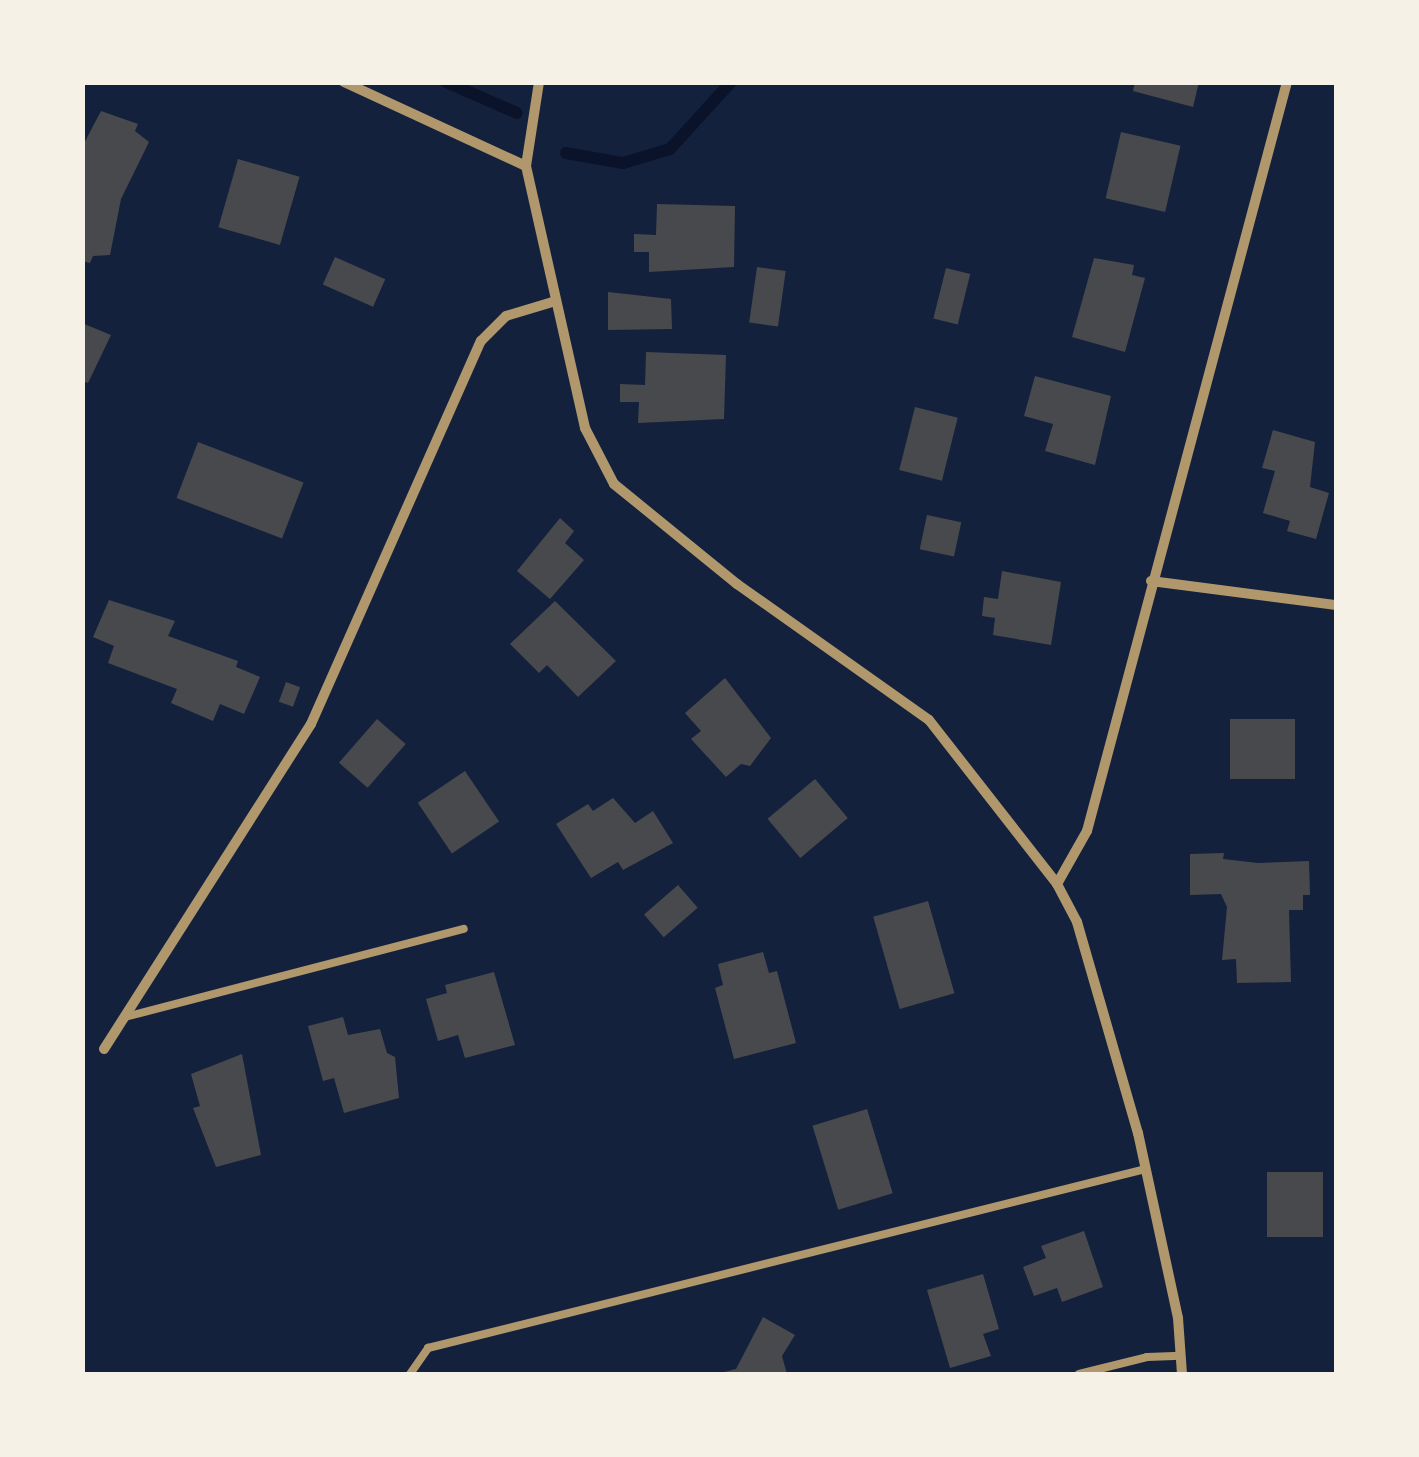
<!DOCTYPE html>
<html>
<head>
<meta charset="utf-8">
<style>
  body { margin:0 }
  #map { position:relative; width:1419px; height:1457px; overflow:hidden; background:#14213d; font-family:Signika,sans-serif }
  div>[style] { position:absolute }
  .stream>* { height:12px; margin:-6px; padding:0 6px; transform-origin:6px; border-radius:6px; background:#0b132b }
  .building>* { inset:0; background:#48494c; transform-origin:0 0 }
  .service>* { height:8px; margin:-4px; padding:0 4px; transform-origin:4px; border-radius:4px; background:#b1986c }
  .minor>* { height:10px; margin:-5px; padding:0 5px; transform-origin:5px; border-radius:5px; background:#b1986c }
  span { translate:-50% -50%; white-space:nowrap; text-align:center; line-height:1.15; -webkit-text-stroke:8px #f6f1e7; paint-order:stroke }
  .frame { position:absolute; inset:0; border:85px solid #f6f1e7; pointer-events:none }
</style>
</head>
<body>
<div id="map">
  <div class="stream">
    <i style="left:446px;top:82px;width:77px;rotate:23.6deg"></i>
    <i style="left:566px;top:153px;width:58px;rotate:10deg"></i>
    <i style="left:623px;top:163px;width:49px;rotate:-16.6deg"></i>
    <i style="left:670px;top:149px;width:91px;rotate:-47.7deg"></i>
  </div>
  <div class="building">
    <i style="clip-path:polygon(1135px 82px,1199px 82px,1193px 107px,1133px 91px)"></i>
    <i style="clip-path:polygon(101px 111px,138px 124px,135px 131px,149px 142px,121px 199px,110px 255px,93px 256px,90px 263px,82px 261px,82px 147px)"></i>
    <i style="left:1121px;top:132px;width:61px;height:68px;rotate:13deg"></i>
    <i style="left:238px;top:159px;width:64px;height:71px;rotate:16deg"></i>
    <i style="clip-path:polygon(657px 204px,735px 206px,734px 267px,649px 272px,649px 252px,634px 252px,634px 234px,656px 235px)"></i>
    <i style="left:335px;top:257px;width:55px;height:30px;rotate:24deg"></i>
    <i style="clip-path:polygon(1094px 258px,1134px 265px,1132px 275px,1145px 278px,1125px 352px,1072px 337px)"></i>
    <i style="left:757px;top:267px;width:29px;height:56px;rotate:8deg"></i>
    <i style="left:946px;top:268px;width:25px;height:52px;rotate:14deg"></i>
    <i style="clip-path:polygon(608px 292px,671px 299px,672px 329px,608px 330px)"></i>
    <i style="clip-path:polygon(82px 323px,111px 335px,88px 383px,82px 381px)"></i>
    <i style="clip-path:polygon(646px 352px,726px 355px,724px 419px,638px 423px,639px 402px,620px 402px,620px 384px,645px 385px)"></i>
    <i style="clip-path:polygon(1035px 376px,1111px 396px,1095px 465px,1045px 451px,1053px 424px,1024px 416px)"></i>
    <i style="left:915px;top:407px;width:44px;height:65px;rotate:14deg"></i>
    <i style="clip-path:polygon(1273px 430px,1315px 442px,1310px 487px,1329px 493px,1316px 539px,1287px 531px,1290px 521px,1263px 513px,1275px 471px,1262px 468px)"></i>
    <i style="left:198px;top:442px;width:113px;height:60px;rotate:21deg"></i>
    <i style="left:927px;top:515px;width:35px;height:35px;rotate:12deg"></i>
    <i style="clip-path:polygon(560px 518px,574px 531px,565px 543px,584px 560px,550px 599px,517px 571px)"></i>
    <i style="clip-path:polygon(1002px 571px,1061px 582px,1051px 645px,993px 635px,995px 618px,982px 616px,984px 597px,998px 599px)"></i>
    <i style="clip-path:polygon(109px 600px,175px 621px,168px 636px,238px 661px,236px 667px,260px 677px,244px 714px,220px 704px,213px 721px,171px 703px,177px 689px,108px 663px,114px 646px,93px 637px)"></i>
    <i style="clip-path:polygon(555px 601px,616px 661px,578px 697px,547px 665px,539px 673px,510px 644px)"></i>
    <i style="clip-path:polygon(725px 678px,771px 738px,750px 766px,741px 764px,726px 777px,691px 739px,701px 731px,685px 713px)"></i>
    <i style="left:286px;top:682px;width:15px;height:21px;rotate:20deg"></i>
    <i style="left:377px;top:719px;width:38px;height:58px;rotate:41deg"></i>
    <i style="left:1295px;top:719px;width:60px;height:65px;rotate:90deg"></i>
    <i style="left:465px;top:771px;width:61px;height:57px;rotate:56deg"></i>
    <i style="left:815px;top:779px;width:51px;height:62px;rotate:50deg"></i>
    <i style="clip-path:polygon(613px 798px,635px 823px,653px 811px,673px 843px,623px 870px,618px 862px,591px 878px,556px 824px,588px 804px,593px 811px)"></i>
    <i style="clip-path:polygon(1224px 853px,1223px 859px,1258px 863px,1309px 861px,1310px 895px,1303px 895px,1303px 910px,1289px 910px,1291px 982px,1237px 983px,1236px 959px,1222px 960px,1227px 907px,1221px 894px,1190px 895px,1190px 854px)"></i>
    <i style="left:678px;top:885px;width:30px;height:45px;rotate:49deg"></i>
    <i style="left:928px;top:901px;width:96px;height:57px;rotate:74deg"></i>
    <i style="clip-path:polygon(763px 952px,769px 973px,777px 971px,796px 1043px,734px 1059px,715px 988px,723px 985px,718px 964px)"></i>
    <i style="clip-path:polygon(494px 972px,515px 1045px,465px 1058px,458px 1035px,438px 1041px,426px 999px,447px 993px,445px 985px)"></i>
    <i style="clip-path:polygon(343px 1017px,348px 1035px,380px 1029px,387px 1053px,395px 1057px,399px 1098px,344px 1113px,334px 1078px,323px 1081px,308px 1026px)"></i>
    <i style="clip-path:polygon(242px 1054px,261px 1155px,216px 1167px,193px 1108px,200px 1106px,191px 1074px)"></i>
    <i style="left:867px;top:1109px;width:88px;height:57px;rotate:73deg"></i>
    <i style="left:1267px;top:1172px;width:56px;height:65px"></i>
    <i style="clip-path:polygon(1084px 1231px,1103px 1287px,1062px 1302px,1057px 1288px,1034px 1296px,1023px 1267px,1046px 1258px,1041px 1246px)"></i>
    <i style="clip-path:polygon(983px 1274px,999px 1329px,983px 1334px,991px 1356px,950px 1368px,927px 1290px)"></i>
    <i style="clip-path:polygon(763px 1317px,795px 1335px,782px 1356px,787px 1374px,716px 1374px,736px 1369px)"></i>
  </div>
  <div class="service">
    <i style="left:125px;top:1017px;width:350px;rotate:-14.6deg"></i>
    <i style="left:410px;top:1374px;width:32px;rotate:-55deg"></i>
    <i style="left:428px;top:1348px;width:740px;rotate:-14deg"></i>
    <i style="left:1079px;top:1374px;width:70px;rotate:-14deg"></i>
    <i style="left:1147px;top:1357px;width:34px;rotate:-2deg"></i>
  </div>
  <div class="minor">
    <i style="left:344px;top:82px;width:200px;rotate:24.8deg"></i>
    <i style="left:526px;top:166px;width:269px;rotate:77.3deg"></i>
    <i style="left:585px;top:428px;width:63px;rotate:62.6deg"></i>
    <i style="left:614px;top:484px;width:159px;rotate:39.1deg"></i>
    <i style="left:737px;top:584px;width:235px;rotate:35.3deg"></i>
    <i style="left:929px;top:720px;width:208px;rotate:52deg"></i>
    <i style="left:1057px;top:884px;width:43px;rotate:62.2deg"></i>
    <i style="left:1077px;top:922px;width:220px;rotate:73.9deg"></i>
    <i style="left:1138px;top:1133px;width:189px;rotate:77.8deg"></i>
    <i style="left:1178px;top:1318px;width:56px;rotate:85.9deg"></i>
    <i style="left:526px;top:166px;width:85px;rotate:-81.2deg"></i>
    <i style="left:1151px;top:581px;width:187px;rotate:7.4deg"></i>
    <i style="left:1057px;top:884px;width:61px;rotate:-60.5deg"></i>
    <i style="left:1087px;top:831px;width:775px;rotate:-75.05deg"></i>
    <i style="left:104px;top:1049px;width:385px;rotate:-57.5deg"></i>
    <i style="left:311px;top:724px;width:419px;rotate:-66.1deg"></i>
    <i style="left:481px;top:341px;width:35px;rotate:-45deg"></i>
    <i style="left:506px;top:316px;width:52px;rotate:-16.7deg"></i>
  </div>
  <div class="frame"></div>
</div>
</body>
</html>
